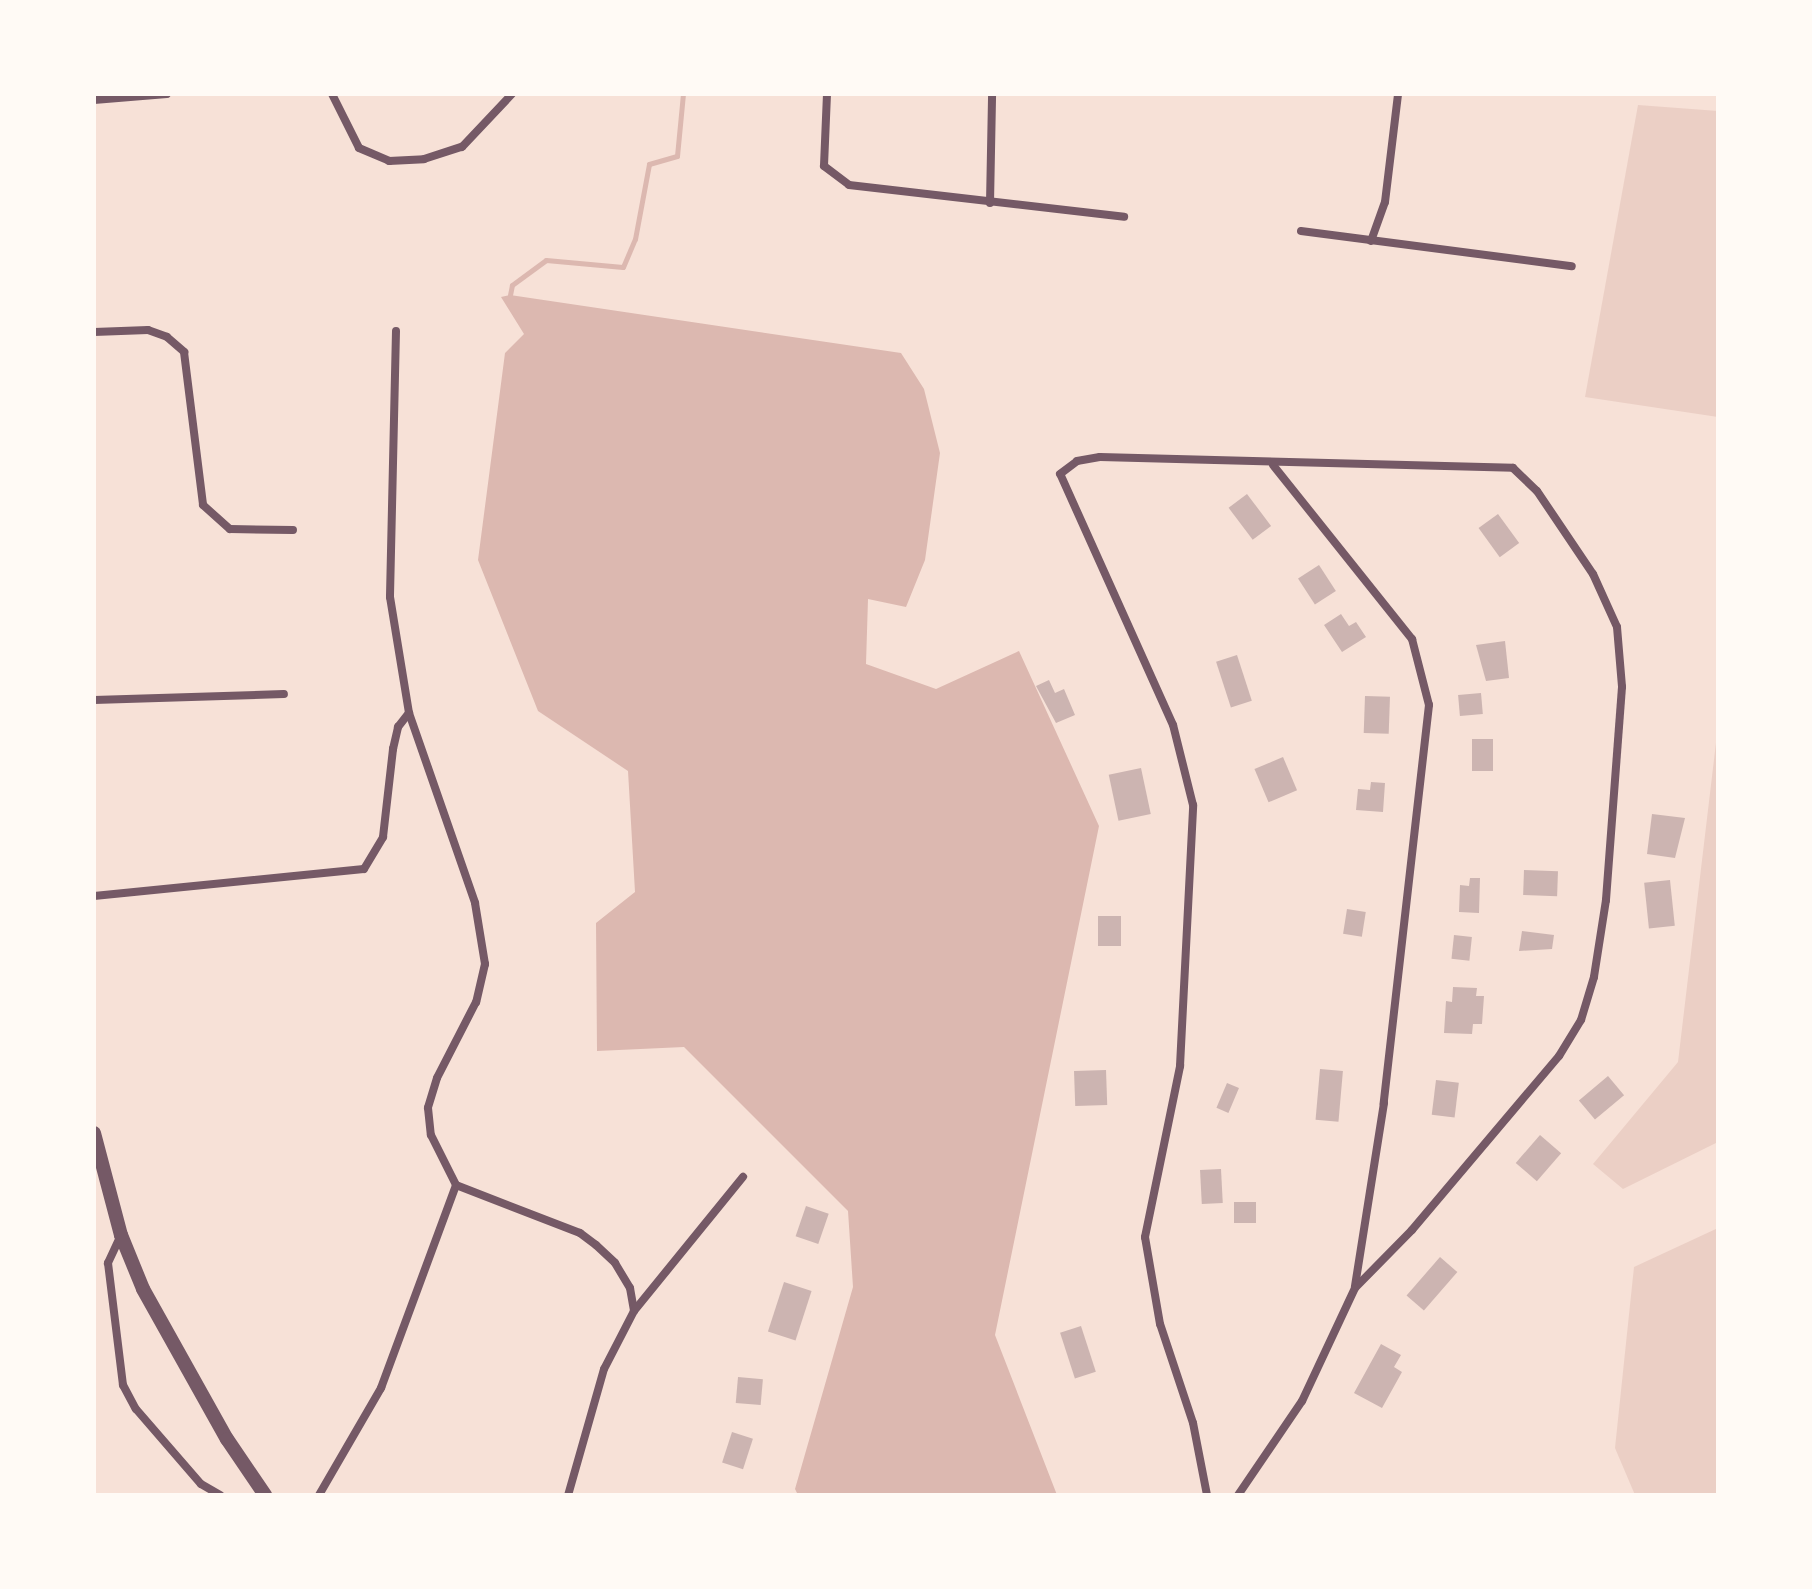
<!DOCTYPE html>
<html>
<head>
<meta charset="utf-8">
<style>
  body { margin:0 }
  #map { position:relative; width:1812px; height:1589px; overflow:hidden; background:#f7e1d7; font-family:"Open Sans",sans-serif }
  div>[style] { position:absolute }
  .green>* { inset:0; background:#ebcfc5 }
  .water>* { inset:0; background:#dcb8b0 }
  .stream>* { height:5px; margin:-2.5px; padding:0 2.5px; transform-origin:2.5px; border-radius:2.5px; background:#dcb8b0 }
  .building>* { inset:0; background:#ccb4b1; transform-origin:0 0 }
  .minor>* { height:8px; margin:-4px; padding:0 4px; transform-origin:4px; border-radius:4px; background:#755966 }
  .tertiary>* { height:14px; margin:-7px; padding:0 7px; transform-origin:7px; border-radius:7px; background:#755966 }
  span { translate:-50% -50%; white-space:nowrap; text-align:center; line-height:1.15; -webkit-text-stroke:7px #fffaf5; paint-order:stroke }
  .frame { position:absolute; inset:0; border:96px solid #fffaf5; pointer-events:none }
</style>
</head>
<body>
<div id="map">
  <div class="green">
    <i style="clip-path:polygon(1638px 105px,1718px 111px,1718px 417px,1585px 397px)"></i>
    <i style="clip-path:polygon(1718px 726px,1718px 1142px,1623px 1189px,1593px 1164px,1678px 1062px)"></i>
    <i style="clip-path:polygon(1718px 1228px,1718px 1495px,1635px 1495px,1615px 1448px,1634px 1267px)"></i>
  </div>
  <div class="water">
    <i style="clip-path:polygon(510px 295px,901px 353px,924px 389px,940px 453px,925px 560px,906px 607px,868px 599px,866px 664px,936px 689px,1019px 651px,1099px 826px,995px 1335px,1057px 1495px,798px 1495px,795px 1489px,853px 1287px,848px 1211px,684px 1047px,597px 1051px,596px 923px,635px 892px,628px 771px,538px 711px,478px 560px,505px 353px,524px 334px,501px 297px)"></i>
  </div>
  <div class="stream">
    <i style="left:510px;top:295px;width:10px;rotate:-79deg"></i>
    <i style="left:512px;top:285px;width:42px;rotate:-36.3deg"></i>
    <i style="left:546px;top:260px;width:77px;rotate:5.2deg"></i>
    <i style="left:623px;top:267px;width:30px;rotate:-67deg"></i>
    <i style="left:635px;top:239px;width:76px;rotate:-79.4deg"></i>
    <i style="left:649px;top:164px;width:29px;rotate:-16deg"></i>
    <i style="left:677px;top:156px;width:62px;rotate:-84.5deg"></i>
  </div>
  <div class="building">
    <i style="left:1247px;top:494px;width:40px;height:23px;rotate:53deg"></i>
    <i style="left:1498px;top:514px;width:36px;height:24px;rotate:54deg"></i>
    <i style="left:1319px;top:565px;width:31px;height:25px;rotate:57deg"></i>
    <i style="clip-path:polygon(1341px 614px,1349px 626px,1356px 622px,1366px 637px,1342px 652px,1324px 625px)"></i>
    <i style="clip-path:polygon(1505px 641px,1509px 678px,1486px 681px,1476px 645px)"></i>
    <i style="left:1237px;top:655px;width:48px;height:22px;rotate:72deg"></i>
    <i style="clip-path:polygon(1049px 680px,1055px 693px,1064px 689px,1075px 715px,1056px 723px,1036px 686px)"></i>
    <i style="left:1481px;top:693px;width:21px;height:23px;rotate:85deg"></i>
    <i style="left:1365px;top:696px;width:25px;height:37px;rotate:2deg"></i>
    <i style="left:1472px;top:739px;width:21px;height:32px"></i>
    <i style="left:1283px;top:757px;width:36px;height:31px;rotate:67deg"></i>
    <i style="left:1141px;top:768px;width:47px;height:33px;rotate:78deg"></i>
    <i style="clip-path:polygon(1371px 782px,1385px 783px,1383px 812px,1356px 810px,1358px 789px,1370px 790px)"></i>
    <i style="clip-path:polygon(1652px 814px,1685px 818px,1675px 858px,1647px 854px)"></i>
    <i style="left:1524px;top:870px;width:34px;height:25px;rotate:2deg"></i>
    <i style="clip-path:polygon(1470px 878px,1480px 878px,1479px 913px,1459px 912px,1460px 885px,1469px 886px)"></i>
    <i style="left:1670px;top:880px;width:46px;height:26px;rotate:84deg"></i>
    <i style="left:1347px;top:909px;width:19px;height:25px;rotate:9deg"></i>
    <i style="left:1098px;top:916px;width:23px;height:30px"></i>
    <i style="clip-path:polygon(1522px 931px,1554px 935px,1552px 949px,1519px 951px)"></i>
    <i style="left:1454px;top:935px;width:18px;height:24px;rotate:6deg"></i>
    <i style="clip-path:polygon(1453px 987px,1477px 988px,1476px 996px,1484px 996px,1482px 1024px,1473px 1024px,1472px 1034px,1444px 1033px,1446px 1001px,1452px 1002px)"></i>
    <i style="left:1320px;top:1069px;width:23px;height:51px;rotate:5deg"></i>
    <i style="left:1106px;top:1070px;width:35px;height:32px;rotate:88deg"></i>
    <i style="left:1608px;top:1076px;width:25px;height:38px;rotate:50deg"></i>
    <i style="left:1436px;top:1080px;width:23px;height:35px;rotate:7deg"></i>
    <i style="left:1227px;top:1083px;width:13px;height:27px;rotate:23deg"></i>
    <i style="left:1540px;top:1135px;width:28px;height:37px;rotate:41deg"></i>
    <i style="left:1221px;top:1169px;width:34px;height:21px;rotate:87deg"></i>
    <i style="left:1234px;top:1202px;width:22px;height:21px"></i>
    <i style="left:806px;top:1206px;width:24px;height:32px;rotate:19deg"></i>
    <i style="left:1440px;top:1257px;width:23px;height:51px;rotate:41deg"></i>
    <i style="left:784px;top:1282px;width:29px;height:52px;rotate:18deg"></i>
    <i style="left:1081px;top:1326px;width:48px;height:22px;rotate:72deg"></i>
    <i style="clip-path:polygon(1381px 1344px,1401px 1355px,1394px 1367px,1402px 1372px,1382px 1408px,1354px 1393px)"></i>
    <i style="left:738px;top:1377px;width:25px;height:26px;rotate:5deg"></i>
    <i style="left:732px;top:1432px;width:22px;height:32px;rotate:18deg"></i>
  </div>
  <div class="minor">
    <i style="left:332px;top:94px;width:60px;rotate:63.4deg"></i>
    <i style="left:359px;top:148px;width:33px;rotate:23deg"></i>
    <i style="left:389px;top:161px;width:35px;rotate:-3deg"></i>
    <i style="left:424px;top:159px;width:40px;rotate:-18deg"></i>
    <i style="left:462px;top:147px;width:73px;rotate:-46.7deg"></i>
    <i style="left:827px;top:94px;width:72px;rotate:92.4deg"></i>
    <i style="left:824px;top:166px;width:31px;rotate:37deg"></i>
    <i style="left:849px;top:185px;width:277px;rotate:6.6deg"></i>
    <i style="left:94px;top:100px;width:73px;rotate:-4.7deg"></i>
    <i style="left:990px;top:203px;width:109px;rotate:-88.9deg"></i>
    <i style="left:1301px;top:231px;width:273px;rotate:7.4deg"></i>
    <i style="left:1371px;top:241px;width:41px;rotate:-70.3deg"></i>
    <i style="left:1385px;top:202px;width:109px;rotate:-83.1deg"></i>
    <i style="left:396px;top:331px;width:266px;rotate:91.3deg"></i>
    <i style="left:390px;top:597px;width:118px;rotate:80.7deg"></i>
    <i style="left:409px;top:713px;width:201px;rotate:70.8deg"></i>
    <i style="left:475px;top:903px;width:62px;rotate:80.7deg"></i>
    <i style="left:485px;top:964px;width:39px;rotate:103deg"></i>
    <i style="left:476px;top:1002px;width:85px;rotate:117.2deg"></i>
    <i style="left:437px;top:1078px;width:31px;rotate:107deg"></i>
    <i style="left:428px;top:1108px;width:27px;rotate:84deg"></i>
    <i style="left:431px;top:1135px;width:56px;rotate:63.4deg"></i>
    <i style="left:456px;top:1185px;width:133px;rotate:21.2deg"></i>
    <i style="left:580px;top:1233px;width:20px;rotate:37deg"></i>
    <i style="left:596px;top:1245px;width:26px;rotate:43deg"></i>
    <i style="left:615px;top:1263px;width:29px;rotate:59deg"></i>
    <i style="left:630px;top:1288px;width:23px;rotate:80deg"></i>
    <i style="left:634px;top:1311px;width:65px;rotate:117.3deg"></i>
    <i style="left:604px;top:1369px;width:131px;rotate:105.9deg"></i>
    <i style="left:94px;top:332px;width:54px;rotate:-2.1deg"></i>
    <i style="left:148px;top:330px;width:20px;rotate:20deg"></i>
    <i style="left:167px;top:337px;width:23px;rotate:41deg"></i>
    <i style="left:184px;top:352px;width:154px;rotate:82.9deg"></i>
    <i style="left:203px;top:505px;width:36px;rotate:42deg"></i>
    <i style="left:230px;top:529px;width:63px;rotate:0.9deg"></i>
    <i style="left:1273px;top:465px;width:223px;rotate:51.4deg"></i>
    <i style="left:1412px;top:639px;width:68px;rotate:75.6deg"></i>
    <i style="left:1429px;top:705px;width:401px;rotate:96.5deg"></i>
    <i style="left:1384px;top:1103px;width:186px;rotate:99deg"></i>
    <i style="left:94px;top:700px;width:190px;rotate:-1.8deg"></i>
    <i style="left:94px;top:896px;width:271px;rotate:-5.7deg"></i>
    <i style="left:364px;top:869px;width:37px;rotate:-59deg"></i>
    <i style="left:383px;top:837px;width:89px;rotate:-83.5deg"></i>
    <i style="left:393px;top:749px;width:23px;rotate:-77deg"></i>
    <i style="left:398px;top:727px;width:18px;rotate:-52deg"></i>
    <i style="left:121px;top:1235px;width:31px;rotate:115deg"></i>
    <i style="left:108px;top:1263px;width:123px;rotate:83deg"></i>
    <i style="left:123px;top:1385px;width:27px;rotate:62deg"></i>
    <i style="left:136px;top:1409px;width:99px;rotate:49.1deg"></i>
    <i style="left:201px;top:1484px;width:22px;rotate:30deg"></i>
    <i style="left:634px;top:1311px;width:173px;rotate:-50.9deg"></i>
    <i style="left:319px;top:1495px;width:124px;rotate:-59.9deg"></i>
    <i style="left:381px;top:1388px;width:216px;rotate:-69.7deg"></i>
    <i style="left:1207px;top:1495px;width:73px;rotate:-101deg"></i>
    <i style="left:1193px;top:1423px;width:104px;rotate:-108.4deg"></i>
    <i style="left:1160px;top:1324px;width:88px;rotate:-99.8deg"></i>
    <i style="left:1145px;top:1237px;width:175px;rotate:-78.4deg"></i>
    <i style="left:1180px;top:1066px;width:261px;rotate:-87.1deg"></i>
    <i style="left:1193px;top:805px;width:82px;rotate:-104deg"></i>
    <i style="left:1173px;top:725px;width:275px;rotate:-114.2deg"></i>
    <i style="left:1060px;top:474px;width:21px;rotate:-37deg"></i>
    <i style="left:1077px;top:461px;width:23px;rotate:-10deg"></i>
    <i style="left:1100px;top:457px;width:413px;rotate:1.5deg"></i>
    <i style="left:1513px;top:468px;width:33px;rotate:44deg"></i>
    <i style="left:1537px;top:491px;width:100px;rotate:56deg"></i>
    <i style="left:1593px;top:574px;width:58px;rotate:65.6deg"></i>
    <i style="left:1617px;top:627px;width:60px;rotate:85.2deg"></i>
    <i style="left:1622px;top:687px;width:214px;rotate:94.3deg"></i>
    <i style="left:1606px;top:900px;width:78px;rotate:98.9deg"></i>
    <i style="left:1594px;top:977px;width:45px;rotate:106.8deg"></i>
    <i style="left:1581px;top:1020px;width:42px;rotate:121.4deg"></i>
    <i style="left:1559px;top:1056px;width:228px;rotate:130.2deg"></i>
    <i style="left:1412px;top:1230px;width:81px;rotate:134.5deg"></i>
    <i style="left:1355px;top:1288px;width:125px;rotate:115.1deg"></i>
    <i style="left:1302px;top:1401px;width:114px;rotate:124.2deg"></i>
  </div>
  <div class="tertiary">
    <i style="left:94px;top:1133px;width:106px;rotate:75.2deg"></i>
    <i style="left:121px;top:1235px;width:58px;rotate:67.8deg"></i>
    <i style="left:143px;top:1289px;width:172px;rotate:60.8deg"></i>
    <i style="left:227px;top:1439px;width:68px;rotate:55.8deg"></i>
  </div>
  <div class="frame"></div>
</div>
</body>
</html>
